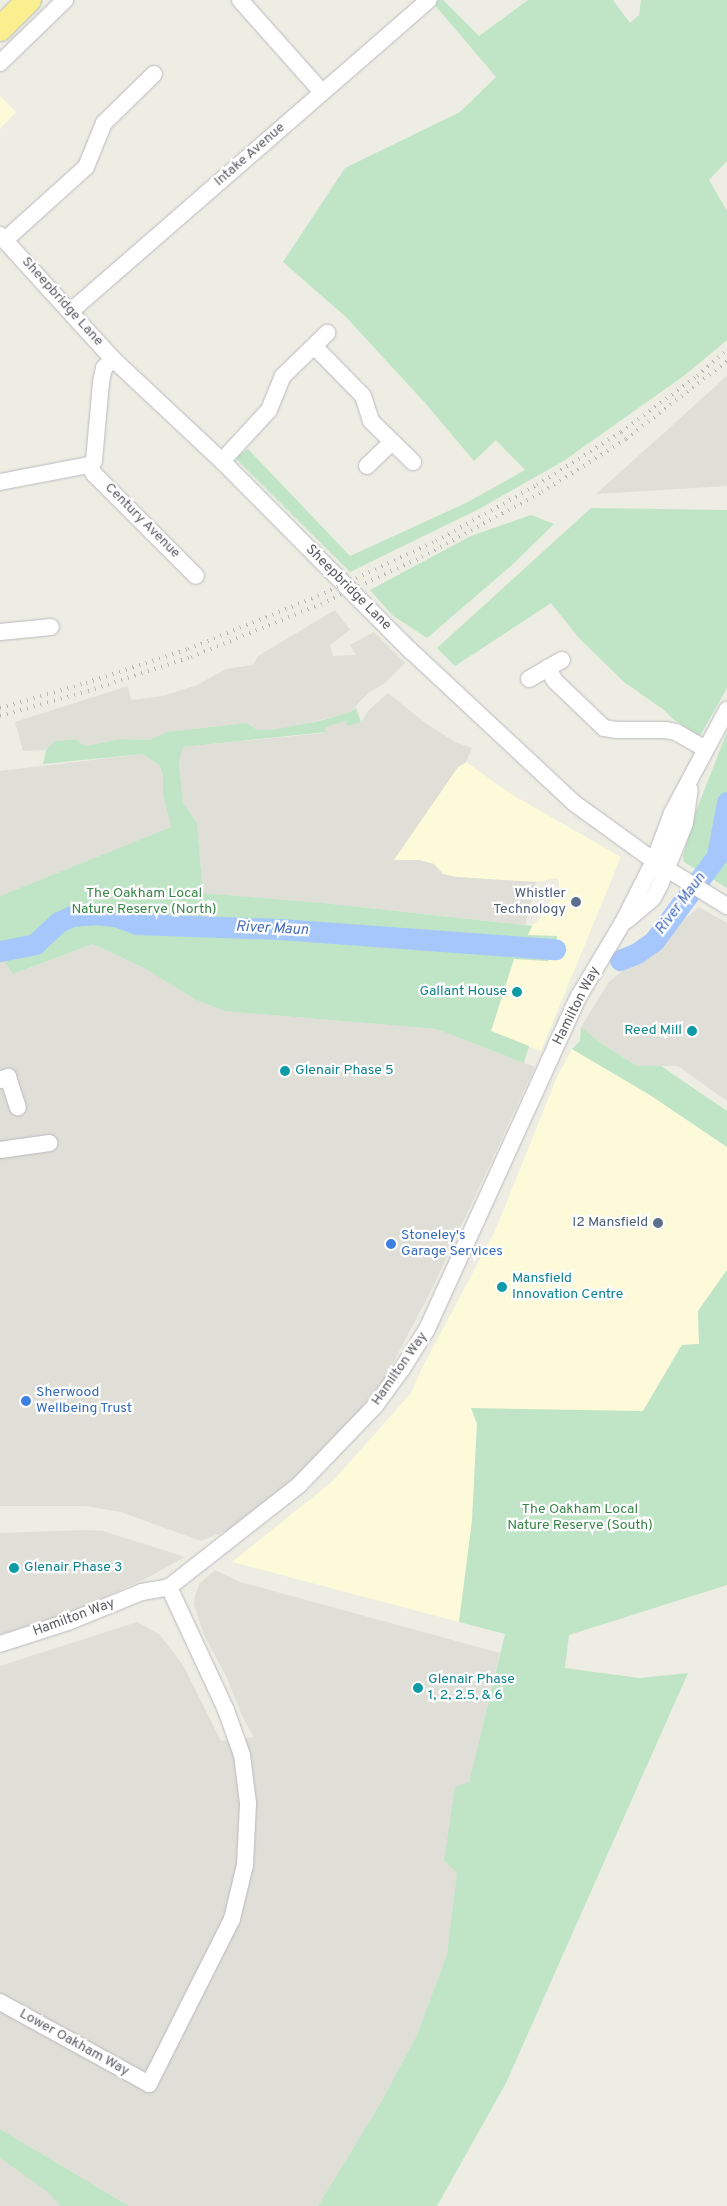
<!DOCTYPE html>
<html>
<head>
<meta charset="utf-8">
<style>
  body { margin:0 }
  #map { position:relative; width:727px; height:2206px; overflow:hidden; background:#edede3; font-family:Overpass,sans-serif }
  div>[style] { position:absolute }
  .commercial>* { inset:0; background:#fcfad9 }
  .industrial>* { inset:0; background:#dfded7 }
  .green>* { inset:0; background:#c0e4c6 }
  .river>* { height:21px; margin:-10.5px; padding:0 10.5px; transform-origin:10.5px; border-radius:10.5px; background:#a5c7fc }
  .roads { filter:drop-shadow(0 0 1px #b8babf) drop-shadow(0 0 1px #b8babf) }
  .minor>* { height:16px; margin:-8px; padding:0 8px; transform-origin:8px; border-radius:8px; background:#fff }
  .highway>* { height:24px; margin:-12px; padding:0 12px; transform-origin:12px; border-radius:12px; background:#f9ef8f }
  .rail>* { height:4px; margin-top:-2px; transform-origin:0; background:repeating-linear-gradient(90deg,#b6b6b7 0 1px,transparent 0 7px) }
  .dots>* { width:14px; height:14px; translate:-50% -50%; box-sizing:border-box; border:2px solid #fff; border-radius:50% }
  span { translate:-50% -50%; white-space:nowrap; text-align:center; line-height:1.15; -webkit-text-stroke:4.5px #fff; paint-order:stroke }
  .street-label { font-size:14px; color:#5b5d63 }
  .park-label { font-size:14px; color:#398549 }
  .service-label { font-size:14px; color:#4e5e75 }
  .right { translate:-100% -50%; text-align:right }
  .culture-label { font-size:14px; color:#0d838f }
  .left { translate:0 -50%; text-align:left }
  .shop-label { font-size:14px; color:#366cbe }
  .water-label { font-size:15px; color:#486ebe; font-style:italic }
</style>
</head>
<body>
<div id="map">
  <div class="commercial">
    <i style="clip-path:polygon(0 96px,16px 112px,0 129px)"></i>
    <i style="clip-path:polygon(466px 762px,511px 794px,621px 857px,541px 1051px,491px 1031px,514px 959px,548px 961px,527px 935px,532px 926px,541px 917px,559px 887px,558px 878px,536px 882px,456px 877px,443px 874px,434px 864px,393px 860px,458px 767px)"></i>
    <i style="clip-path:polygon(572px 1049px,650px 1095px,727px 1147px,727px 1270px,698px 1311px,699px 1344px,681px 1345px,643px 1411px,591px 1411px,477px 1423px,472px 1521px,459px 1622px,232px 1562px,333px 1481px,411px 1393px,422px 1368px,495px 1231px,557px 1077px)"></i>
  </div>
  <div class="industrial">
    <i style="clip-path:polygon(727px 376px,727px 486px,596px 494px)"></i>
    <i style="clip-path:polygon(335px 610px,350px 630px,330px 645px,333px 656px,356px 655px,350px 645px,374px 632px,405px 663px,385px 683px,368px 693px,350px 712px,303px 725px,271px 730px,257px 730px,247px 723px,167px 732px,149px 740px,121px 739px,85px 746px,75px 739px,55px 741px,46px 750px,23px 751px,15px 722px,128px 686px,131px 700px,163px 696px,197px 685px,226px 669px,253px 665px,258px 656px)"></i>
    <i style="clip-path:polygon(388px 693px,424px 722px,455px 742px,472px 748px,466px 762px,458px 767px,394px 860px,419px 860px,434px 864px,443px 874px,456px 877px,536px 882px,525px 925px,323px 903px,203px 893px,197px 823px,183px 803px,179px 763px,183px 747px,325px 733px,324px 728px,335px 724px,346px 721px,361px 722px,369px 710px)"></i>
    <i style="clip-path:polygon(143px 754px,160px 766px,163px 776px,163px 794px,171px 827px,0 896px,0 771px)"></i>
    <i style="clip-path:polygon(699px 907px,727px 923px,727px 1101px,678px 1066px,637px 1066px,601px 1043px,581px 1027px,609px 982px)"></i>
    <i style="clip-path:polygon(93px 944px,144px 968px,196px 1000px,225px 1011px,436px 1029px,535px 1067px,430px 1293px,385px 1378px,357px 1413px,291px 1481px,228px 1530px,201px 1541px,121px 1512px,86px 1506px,0 1506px,0 962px,4px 961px,14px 974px)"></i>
    <i style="clip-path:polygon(86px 1530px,103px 1531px,185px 1557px,145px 1579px,67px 1613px,0 1635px,0 1533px)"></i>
    <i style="clip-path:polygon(215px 1570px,240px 1582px,500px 1653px,469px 1782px,447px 1954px,417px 2035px,380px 2104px,318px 2206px,129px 2206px,0 2129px,0 1666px,137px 1622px,159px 1634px,183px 1665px,221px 1741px,254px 1737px,243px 1718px,226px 1676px,204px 1635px,194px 1605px,195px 1595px,200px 1583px)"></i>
    <i style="clip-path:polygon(0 2139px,115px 2206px,0 2206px)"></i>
  </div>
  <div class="green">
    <i style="clip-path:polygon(439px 0,443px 0,479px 36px,528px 0,613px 0,630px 23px,639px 15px,641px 0,727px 0,727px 161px,709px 180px,727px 211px,727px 340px,685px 375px,565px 460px,479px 509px,350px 572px,235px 458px,248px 449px,350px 556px,466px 503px,525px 470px,496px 440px,474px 461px,426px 404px,346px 317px,283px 262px,345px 168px,460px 112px,496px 77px,434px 4px)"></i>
    <i style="clip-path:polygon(591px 508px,727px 510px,727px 688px,700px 736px,673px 719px,664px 710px,624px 682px,578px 637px,551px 603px,455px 666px,437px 648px)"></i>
    <i style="clip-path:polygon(531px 515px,554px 524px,512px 565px,427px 638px,392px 615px,370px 590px,471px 536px)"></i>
    <i style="clip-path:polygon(356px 708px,361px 722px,348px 726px,346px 721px,335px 724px,324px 728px,326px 732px,183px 747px,179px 763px,183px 803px,197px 823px,203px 893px,323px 903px,532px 926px,528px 935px,557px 936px,555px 949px,548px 961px,514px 959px,491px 1031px,529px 1046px,524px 1063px,436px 1029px,225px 1011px,196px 1000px,144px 968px,93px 944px,13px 974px,4px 961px,0 962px,0 896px,171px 827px,163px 794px,163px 776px,160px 766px,143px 754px,43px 764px,46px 750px,55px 741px,75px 739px,85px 746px,121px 739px,149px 740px,167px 732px,247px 723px,257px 730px,271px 730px,316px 722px,350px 712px)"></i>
    <i style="clip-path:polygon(727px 732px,727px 888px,684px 862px,683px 856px,696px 811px)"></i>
    <i style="clip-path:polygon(581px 1027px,601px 1043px,637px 1066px,661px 1066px,727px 1111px,727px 1147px,650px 1095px,572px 1049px,580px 1041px)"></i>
    <i style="clip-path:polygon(727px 1270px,727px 1585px,569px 1635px,565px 1668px,639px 1678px,688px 1673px,506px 2083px,437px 2206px,318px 2206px,380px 2104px,417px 2035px,447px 1954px,457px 1873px,444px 1861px,455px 1787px,469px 1782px,505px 1634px,459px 1622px,472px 1521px,477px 1424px,471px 1408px,643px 1411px,682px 1345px,699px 1344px,698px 1311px)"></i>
    <i style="clip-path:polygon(0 2129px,129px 2206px,61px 2206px,47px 2191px,0 2158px)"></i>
  </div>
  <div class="river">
    <i style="left:0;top:951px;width:36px;rotate:-11deg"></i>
    <i style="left:35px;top:944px;width:33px;rotate:-43deg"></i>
    <i style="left:59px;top:922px;width:14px;rotate:-25deg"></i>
    <i style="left:72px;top:916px;width:21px;rotate:-5deg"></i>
    <i style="left:93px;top:914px;width:22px;rotate:5deg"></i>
    <i style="left:115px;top:916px;width:23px;rotate:20deg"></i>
    <i style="left:137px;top:924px;width:143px;rotate:2deg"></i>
    <i style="left:280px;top:929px;width:276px;rotate:4.2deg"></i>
    <i style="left:620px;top:960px;width:18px;rotate:-22deg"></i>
    <i style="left:637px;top:953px;width:21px;rotate:-35deg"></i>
    <i style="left:654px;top:941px;width:106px;rotate:-53.5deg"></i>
    <i style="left:717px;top:856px;width:55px;rotate:-79.5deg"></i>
  </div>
  <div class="roads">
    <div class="minor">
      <i style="left:240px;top:0;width:123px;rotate:48.3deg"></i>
      <i style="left:0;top:63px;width:91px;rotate:-44.1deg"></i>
      <i style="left:0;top:235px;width:168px;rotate:47.7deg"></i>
      <i style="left:113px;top:359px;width:149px;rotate:43.1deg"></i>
      <i style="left:222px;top:461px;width:267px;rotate:45.2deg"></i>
      <i style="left:410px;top:650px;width:224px;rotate:43deg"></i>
      <i style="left:574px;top:803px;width:99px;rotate:35.9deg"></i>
      <i style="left:654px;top:861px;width:86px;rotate:31.7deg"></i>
      <i style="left:5px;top:240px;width:109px;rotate:-42deg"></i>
      <i style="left:86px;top:167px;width:48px;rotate:-67.8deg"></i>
      <i style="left:104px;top:123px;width:70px;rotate:-44.4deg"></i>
      <i style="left:71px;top:311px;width:474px;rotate:-41deg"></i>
      <i style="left:314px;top:346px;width:70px;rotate:45.6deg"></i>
      <i style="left:363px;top:396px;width:26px;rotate:72deg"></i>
      <i style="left:371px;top:421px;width:59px;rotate:44.3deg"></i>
      <i style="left:222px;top:461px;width:69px;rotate:-47.3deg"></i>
      <i style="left:269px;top:410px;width:37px;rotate:-68deg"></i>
      <i style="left:283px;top:376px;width:62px;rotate:-44.3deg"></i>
      <i style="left:89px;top:465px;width:10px;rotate:61deg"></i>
      <i style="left:94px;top:474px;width:144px;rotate:45deg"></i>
      <i style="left:367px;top:466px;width:35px;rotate:-44deg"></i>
      <i style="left:0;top:482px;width:91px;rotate:-10.8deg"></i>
      <i style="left:89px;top:465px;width:6px;rotate:-39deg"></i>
      <i style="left:94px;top:461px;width:79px;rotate:-84.9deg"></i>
      <i style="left:101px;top:382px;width:14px;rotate:-78deg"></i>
      <i style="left:104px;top:368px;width:13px;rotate:-45deg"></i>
      <i style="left:0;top:632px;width:51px;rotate:-5.6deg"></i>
      <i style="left:547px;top:668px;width:15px;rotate:58deg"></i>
      <i style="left:555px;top:681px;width:68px;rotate:43.8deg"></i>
      <i style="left:604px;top:728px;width:12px;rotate:9deg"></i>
      <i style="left:616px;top:730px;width:49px"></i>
      <i style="left:665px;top:730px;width:11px;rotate:10deg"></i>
      <i style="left:676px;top:732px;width:34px;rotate:30deg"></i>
      <i style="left:529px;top:679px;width:38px;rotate:-30deg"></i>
      <i style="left:627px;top:920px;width:34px;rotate:-40deg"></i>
      <i style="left:653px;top:898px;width:15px;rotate:-62deg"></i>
      <i style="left:660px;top:885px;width:67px;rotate:-68deg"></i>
      <i style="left:685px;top:823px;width:34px;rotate:-82deg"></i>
      <i style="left:0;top:1080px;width:9px;rotate:-21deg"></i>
      <i style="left:8px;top:1077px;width:32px;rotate:72deg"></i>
      <i style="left:0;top:1150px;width:50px;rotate:-8deg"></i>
      <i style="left:0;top:1644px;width:71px;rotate:-17.9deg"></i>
      <i style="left:68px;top:1622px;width:80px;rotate:-22.1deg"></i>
      <i style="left:142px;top:1592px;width:27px;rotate:-10deg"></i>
      <i style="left:169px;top:1587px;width:165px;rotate:-38.1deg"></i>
      <i style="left:299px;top:1485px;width:110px;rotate:-46.1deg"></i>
      <i style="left:375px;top:1406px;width:46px;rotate:-53.9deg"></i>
      <i style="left:402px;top:1369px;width:47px;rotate:-58deg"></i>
      <i style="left:427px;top:1329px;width:366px;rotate:-65.5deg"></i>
      <i style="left:579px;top:996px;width:84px;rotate:-59.2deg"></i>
      <i style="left:622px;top:924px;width:71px;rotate:-63.1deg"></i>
      <i style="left:654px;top:861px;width:51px;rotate:-69.4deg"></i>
      <i style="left:672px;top:813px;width:117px;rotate:-61.9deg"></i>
      <i style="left:0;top:2002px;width:170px;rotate:28.8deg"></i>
      <i style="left:149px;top:2084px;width:185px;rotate:-63.3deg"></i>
      <i style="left:232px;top:1919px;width:56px;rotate:-76.5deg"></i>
      <i style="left:245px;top:1865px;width:62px;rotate:-87.2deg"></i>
      <i style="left:248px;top:1803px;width:48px;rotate:-97.1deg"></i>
      <i style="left:242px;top:1755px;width:48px;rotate:-109.6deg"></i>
      <i style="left:226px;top:1710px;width:136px;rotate:-114.9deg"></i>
    </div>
    <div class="highway">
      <i style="left:0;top:29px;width:41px;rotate:-45deg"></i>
    </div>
  </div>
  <div class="rail">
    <i style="left:0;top:708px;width:90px;rotate:-16.2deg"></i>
    <i style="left:86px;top:683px;width:108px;rotate:-18.4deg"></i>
    <i style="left:188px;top:649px;width:140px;rotate:-22.2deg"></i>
    <i style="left:318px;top:596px;width:130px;rotate:-25deg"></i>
    <i style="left:436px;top:541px;width:115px;rotate:-29deg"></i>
    <i style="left:537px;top:485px;width:99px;rotate:-32.2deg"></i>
    <i style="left:621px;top:432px;width:94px;rotate:-36.4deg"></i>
    <i style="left:697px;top:376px;width:40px;rotate:-41deg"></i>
    <i style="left:0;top:716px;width:91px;rotate:-15.9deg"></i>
    <i style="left:88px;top:691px;width:108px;rotate:-18.3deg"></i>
    <i style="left:191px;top:657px;width:140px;rotate:-22.2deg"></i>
    <i style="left:321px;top:604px;width:111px;rotate:-25deg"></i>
    <i style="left:422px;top:557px;width:136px;rotate:-28.4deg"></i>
    <i style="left:542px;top:492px;width:99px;rotate:-32.2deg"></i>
    <i style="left:626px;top:439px;width:128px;rotate:-37.7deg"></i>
  </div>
  <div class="dots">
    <i style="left:576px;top:902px;background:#5c6f8a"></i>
    <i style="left:517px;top:992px;background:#0f9aa8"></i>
    <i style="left:692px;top:1031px;background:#0f9aa8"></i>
    <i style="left:285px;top:1071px;background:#0f9aa8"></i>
    <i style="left:658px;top:1223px;background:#5c6f8a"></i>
    <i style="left:391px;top:1244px;background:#3f7fe0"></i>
    <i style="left:502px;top:1287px;background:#0f9aa8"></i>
    <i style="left:26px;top:1401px;background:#3f7fe0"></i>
    <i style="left:14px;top:1568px;background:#0f9aa8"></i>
    <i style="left:418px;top:1688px;background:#0f9aa8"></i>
  </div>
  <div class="street-label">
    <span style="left:250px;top:155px;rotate:-41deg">Intake Avenue</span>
    <span style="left:62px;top:302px;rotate:48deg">Sheepbridge Lane</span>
    <span style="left:142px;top:521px;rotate:45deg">Century Avenue</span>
    <span style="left:348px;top:588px;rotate:45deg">Sheepbridge Lane</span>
    <span style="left:577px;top:1006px;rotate:-63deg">Hamilton Way</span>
    <span style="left:400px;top:1369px;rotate:-55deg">Hamilton Way</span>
    <span style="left:74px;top:1618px;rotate:-20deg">Hamilton Way</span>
    <span style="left:74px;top:2043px;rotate:29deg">Lower Oakham Way</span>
  </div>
  <div class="park-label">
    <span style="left:144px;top:902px">The Oakham Local<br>Nature Reserve (North)</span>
    <span style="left:580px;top:1518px">The Oakham Local<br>Nature Reserve (South)</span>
  </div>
  <div class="service-label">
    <span class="right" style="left:566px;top:902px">Whistler<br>Technology</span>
    <span class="right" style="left:648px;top:1223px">I2 Mansfield</span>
  </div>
  <div class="culture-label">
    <span class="right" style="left:507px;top:992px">Gallant House</span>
    <span class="right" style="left:682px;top:1031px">Reed Mill</span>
    <span class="left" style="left:295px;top:1071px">Glenair Phase 5</span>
    <span class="left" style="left:512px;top:1287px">Mansfield<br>Innovation Centre</span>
    <span class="left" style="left:24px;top:1568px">Glenair Phase 3</span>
    <span class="left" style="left:428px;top:1688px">Glenair Phase<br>1, 2, 2.5, &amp; 6</span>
  </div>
  <div class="shop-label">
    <span class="left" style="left:401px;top:1244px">Stoneley's<br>Garage Services</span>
    <span class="left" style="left:36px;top:1401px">Sherwood<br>Wellbeing Trust</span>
  </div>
  <div class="water-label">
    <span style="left:681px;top:904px;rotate:-53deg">River Maun</span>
    <span style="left:272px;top:929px;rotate:3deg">River Maun</span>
  </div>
</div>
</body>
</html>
